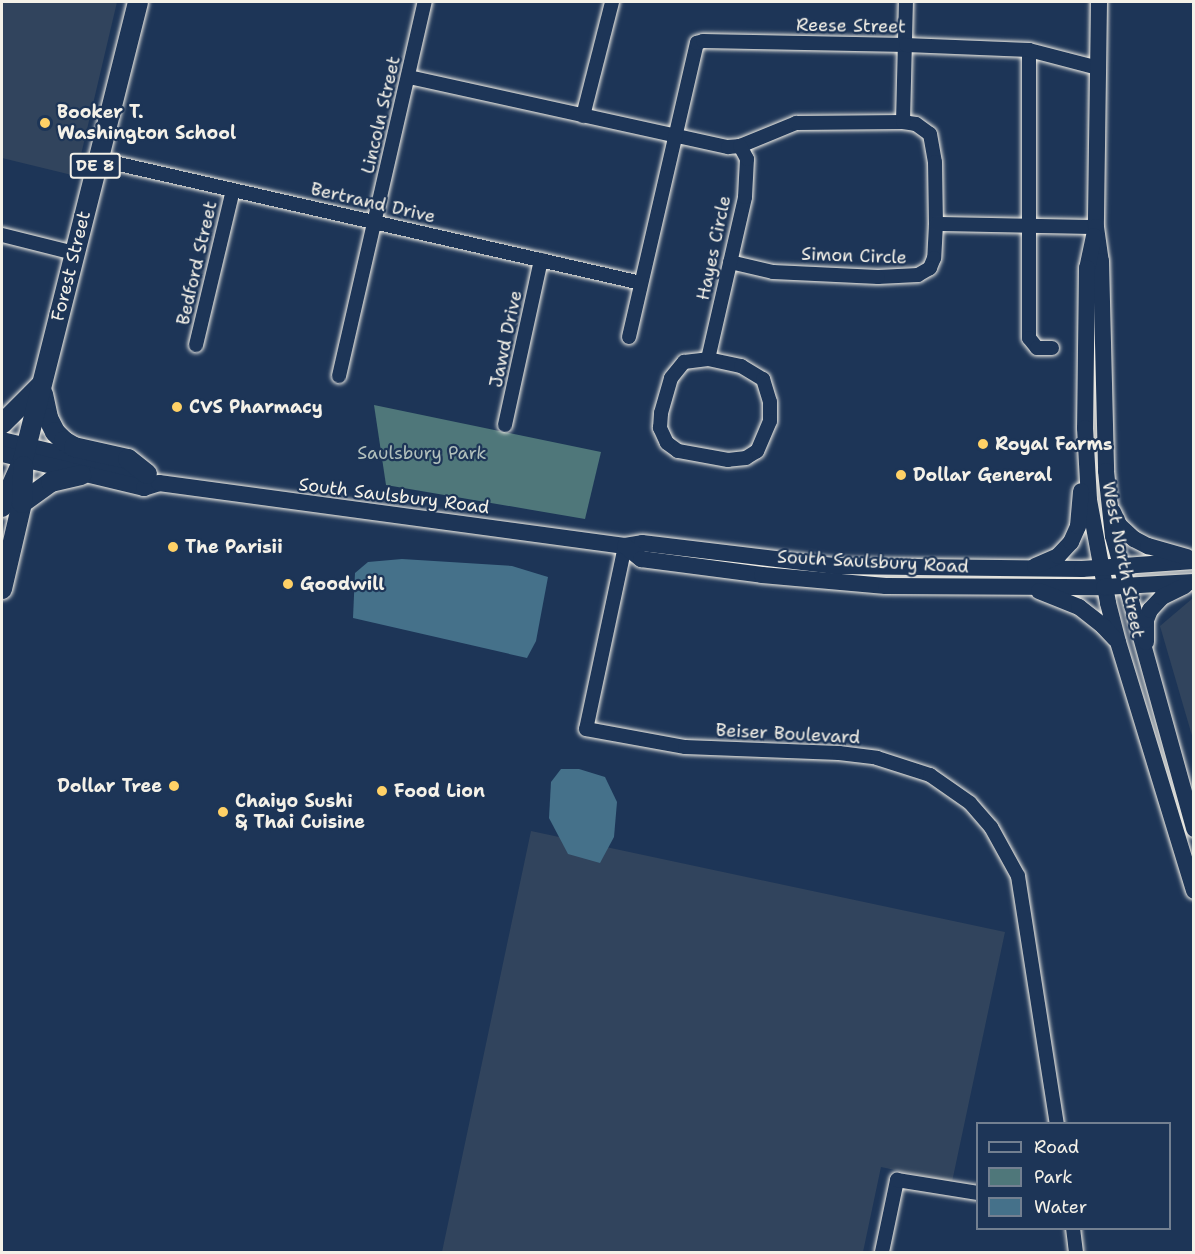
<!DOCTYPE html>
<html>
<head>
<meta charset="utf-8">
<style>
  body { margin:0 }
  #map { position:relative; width:1195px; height:1254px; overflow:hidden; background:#1d3557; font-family:"Shantell Sans",sans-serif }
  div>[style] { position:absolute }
  .built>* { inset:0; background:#31445d }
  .green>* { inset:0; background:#4f777a }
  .water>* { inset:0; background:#45718a }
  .roads { filter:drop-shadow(0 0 2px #f4f1e8) drop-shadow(0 0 2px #f4f1e8) }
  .minor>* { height:14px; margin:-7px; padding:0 7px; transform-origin:7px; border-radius:7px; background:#1d3557 }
  .major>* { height:16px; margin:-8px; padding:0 8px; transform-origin:8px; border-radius:8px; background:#1d3557 }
  .highway>* { height:20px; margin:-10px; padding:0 10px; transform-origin:10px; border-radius:10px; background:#1d3557 }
  .dots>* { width:16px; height:16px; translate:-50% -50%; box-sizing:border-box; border:3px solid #1d3557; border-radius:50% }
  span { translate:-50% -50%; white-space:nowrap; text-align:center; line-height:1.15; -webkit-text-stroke:4.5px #1d3557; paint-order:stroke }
  .shield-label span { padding:2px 4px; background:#1d3557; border:2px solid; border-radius:4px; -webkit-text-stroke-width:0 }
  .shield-label { font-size:16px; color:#f4f1e8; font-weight:700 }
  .street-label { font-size:18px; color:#f4f1e8 }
  .poi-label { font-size:18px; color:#f4f1e8; font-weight:700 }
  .left { translate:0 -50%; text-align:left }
  .right { translate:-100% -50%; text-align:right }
  .park-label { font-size:18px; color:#b2c0bc }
  .frame { position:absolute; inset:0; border:3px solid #f4f1e8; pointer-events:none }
  .legend { position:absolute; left:976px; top:1122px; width:195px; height:108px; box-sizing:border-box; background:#1d3557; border:2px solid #738091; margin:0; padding:8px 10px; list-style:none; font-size:18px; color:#f4f1e8 }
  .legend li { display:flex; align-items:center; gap:12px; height:30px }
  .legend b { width:30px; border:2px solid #738091 }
</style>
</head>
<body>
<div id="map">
  <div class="built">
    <i style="clip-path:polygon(2px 2px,117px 2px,76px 176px,2px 158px)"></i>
    <i style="clip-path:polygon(1193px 598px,1194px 598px,1193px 739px,1160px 626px)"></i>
    <i style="clip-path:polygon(531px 831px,1005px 932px,952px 1182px,881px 1167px,863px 1252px,442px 1252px)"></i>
  </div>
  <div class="green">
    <i style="clip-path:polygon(374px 405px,601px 452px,585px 519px,386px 485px)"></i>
  </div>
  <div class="water">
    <i style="clip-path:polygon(402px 559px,512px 566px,548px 577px,536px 641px,527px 658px,353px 618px,355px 573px,368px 562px)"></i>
    <i style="clip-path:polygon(561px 769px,579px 769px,605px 777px,617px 802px,614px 837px,600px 863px,568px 854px,549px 818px,551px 782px)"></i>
  </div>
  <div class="roads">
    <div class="minor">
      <i style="left:1029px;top:50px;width:288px;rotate:90deg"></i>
      <i style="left:1029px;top:338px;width:13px;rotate:51deg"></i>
      <i style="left:1037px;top:348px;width:15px"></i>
      <i style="left:409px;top:77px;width:327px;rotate:12.4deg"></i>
      <i style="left:728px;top:147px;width:12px;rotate:-5deg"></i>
      <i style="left:740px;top:146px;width:61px;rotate:-22.3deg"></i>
      <i style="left:796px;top:123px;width:107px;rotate:-0.5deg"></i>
      <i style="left:903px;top:122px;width:13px;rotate:9deg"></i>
      <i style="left:916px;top:124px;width:17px;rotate:36deg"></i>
      <i style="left:930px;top:134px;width:28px;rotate:80deg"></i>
      <i style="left:935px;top:162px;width:62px;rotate:89.1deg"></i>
      <i style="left:936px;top:224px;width:34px;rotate:93deg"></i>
      <i style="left:934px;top:258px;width:11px;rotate:112deg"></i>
      <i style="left:930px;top:268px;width:14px;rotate:150deg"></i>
      <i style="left:918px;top:275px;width:40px;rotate:177.1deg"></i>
      <i style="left:878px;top:277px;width:105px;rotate:-177.3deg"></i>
      <i style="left:773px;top:272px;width:44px;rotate:-166.9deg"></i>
      <i style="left:583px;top:116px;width:118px;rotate:-75.7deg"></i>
      <i style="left:903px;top:122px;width:120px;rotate:-88.6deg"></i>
      <i style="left:97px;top:159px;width:558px;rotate:12.84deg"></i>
      <i style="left:936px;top:224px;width:160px;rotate:1.1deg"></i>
      <i style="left:2px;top:235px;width:74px;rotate:14deg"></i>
      <i style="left:629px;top:337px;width:302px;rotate:-77deg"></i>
      <i style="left:697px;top:43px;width:6px;rotate:-18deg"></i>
      <i style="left:703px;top:41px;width:203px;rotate:1.1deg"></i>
      <i style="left:906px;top:45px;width:123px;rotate:2.3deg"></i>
      <i style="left:1029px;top:50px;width:71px;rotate:14.6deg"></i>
      <i style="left:196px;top:345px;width:159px;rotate:-76.6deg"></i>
      <i style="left:708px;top:359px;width:34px;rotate:12deg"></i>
      <i style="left:741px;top:366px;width:26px;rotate:31deg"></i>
      <i style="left:763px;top:379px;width:24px;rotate:73deg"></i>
      <i style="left:770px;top:402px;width:19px;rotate:90deg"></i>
      <i style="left:770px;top:421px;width:33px;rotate:113deg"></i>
      <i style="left:757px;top:451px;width:13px;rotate:148deg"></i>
      <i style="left:746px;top:458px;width:18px;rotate:174deg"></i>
      <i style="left:728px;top:460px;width:51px;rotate:-169.8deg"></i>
      <i style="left:678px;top:451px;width:14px;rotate:-144deg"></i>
      <i style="left:667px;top:443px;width:17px;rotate:-115deg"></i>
      <i style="left:660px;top:428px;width:15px;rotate:-86deg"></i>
      <i style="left:661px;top:413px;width:36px;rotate:-74deg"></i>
      <i style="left:671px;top:378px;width:21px;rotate:-51deg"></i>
      <i style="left:684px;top:362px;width:24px;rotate:-7deg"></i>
      <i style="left:708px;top:359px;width:166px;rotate:-77.1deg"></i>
      <i style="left:745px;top:197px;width:38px;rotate:-87deg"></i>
      <i style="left:747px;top:159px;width:15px;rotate:-118deg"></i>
      <i style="left:339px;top:376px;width:384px;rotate:-77.1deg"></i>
      <i style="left:505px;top:425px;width:169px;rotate:-77.7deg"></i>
      <i style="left:625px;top:546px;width:187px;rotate:102deg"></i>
      <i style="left:586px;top:729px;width:101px;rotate:10.3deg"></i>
      <i style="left:685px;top:747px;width:154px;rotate:2.2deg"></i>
      <i style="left:839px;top:753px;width:38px;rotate:7deg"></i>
      <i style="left:877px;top:758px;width:56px;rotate:17.8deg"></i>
      <i style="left:930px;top:775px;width:49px;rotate:35deg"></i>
      <i style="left:970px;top:803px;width:32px;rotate:49deg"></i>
      <i style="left:991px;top:827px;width:56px;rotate:61.1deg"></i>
      <i style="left:1018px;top:876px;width:251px;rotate:81.1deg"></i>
      <i style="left:1073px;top:1228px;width:24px;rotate:83deg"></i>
      <i style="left:882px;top:1252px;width:74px;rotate:-78.2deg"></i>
      <i style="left:897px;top:1180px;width:82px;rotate:9.1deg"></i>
    </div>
    <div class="major">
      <i style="left:1099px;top:2px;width:225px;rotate:90.8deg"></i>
      <i style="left:1096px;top:227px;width:34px;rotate:82deg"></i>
      <i style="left:1101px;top:261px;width:210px;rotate:88.6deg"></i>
      <i style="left:1106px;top:471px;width:65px;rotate:83.9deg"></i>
      <i style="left:1113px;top:536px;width:304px;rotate:74.5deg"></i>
      <i style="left:1094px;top:236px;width:33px;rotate:102deg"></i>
      <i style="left:1087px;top:268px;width:160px;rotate:90.7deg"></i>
      <i style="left:1085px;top:428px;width:72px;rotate:86.8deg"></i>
      <i style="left:1089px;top:500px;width:105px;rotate:79.5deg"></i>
      <i style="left:1108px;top:603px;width:40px;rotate:75.6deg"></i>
      <i style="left:1118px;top:642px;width:260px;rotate:73deg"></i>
      <i style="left:2px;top:440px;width:148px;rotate:13.3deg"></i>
      <i style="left:2px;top:454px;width:146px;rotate:13.5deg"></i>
      <i style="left:144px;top:488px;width:16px;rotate:-18deg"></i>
      <i style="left:159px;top:483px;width:470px;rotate:7.7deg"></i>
      <i style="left:625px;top:546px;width:17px;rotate:-10deg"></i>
      <i style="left:642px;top:543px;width:193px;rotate:6.8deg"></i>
      <i style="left:834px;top:566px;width:248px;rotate:0.7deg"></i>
      <i style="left:1082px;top:569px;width:112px;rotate:-4.1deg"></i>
      <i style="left:1113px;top:512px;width:14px;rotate:65deg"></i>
      <i style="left:1119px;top:525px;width:21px;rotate:43deg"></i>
      <i style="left:1134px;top:539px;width:16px;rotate:27deg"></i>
      <i style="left:1148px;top:546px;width:41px;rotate:15.8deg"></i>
      <i style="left:625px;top:546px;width:21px;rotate:39deg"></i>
      <i style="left:641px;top:559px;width:122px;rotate:7.5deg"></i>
      <i style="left:762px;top:575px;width:124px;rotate:5.1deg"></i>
      <i style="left:886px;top:586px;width:218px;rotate:0.3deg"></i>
      <i style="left:1104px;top:587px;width:90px;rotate:-3.2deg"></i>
      <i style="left:1035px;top:566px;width:25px;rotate:-23deg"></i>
      <i style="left:1058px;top:556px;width:19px;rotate:-47deg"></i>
      <i style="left:1071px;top:542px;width:17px;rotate:-66deg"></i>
      <i style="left:1078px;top:526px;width:35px;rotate:-85deg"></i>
      <i style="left:1039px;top:591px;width:43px;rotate:21.8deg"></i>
      <i style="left:1079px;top:607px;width:31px;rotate:38deg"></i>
      <i style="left:1103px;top:626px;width:18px;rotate:47deg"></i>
      <i style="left:1146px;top:642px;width:22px;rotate:-90deg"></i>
      <i style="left:1146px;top:620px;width:11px;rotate:-68deg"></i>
      <i style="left:1150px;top:610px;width:18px;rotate:-47deg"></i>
      <i style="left:1162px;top:597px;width:25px;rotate:-26deg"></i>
    </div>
    <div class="highway">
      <i style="left:43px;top:394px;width:25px;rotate:78deg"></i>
      <i style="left:48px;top:418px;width:16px;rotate:63deg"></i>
      <i style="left:55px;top:432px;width:13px;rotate:45deg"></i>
      <i style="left:64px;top:441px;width:12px;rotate:31deg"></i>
      <i style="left:74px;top:447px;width:55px;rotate:12.5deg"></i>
      <i style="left:128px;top:459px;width:24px;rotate:38deg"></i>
      <i style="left:2px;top:424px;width:55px;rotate:-45deg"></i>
      <i style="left:22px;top:503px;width:36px;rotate:-36deg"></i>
      <i style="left:51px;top:482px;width:31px;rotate:-13deg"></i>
      <i style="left:2px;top:507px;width:51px;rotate:-65.9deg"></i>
      <i style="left:23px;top:460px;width:472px;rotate:-75.9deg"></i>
      <i style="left:2px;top:589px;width:88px;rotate:-76.9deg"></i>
      <i style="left:22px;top:503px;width:37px;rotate:-88deg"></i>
    </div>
  </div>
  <div class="dots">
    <i style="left:45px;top:123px;background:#ffd166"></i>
    <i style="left:177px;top:407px;background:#ffd166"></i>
    <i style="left:983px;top:444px;background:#ffd166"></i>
    <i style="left:901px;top:475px;background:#ffd166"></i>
    <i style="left:173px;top:547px;background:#ffd166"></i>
    <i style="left:288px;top:584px;background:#ffd166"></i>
    <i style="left:174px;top:786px;background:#ffd166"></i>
    <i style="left:382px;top:791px;background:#ffd166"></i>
    <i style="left:223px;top:812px;background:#ffd166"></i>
  </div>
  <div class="shield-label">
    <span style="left:95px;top:166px">DE 8</span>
  </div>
  <div class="street-label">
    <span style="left:851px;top:26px;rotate:1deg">Reese Street</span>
    <span style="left:381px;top:115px;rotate:-77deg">Lincoln Street</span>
    <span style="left:373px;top:203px;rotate:13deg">Bertrand Drive</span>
    <span style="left:714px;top:248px;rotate:-78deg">Hayes Circle</span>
    <span style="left:854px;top:256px;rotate:2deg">Simon Circle</span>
    <span style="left:197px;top:263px;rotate:-77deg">Bedford Street</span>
    <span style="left:71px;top:266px;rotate:-76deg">Forest Street</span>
    <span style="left:506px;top:339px;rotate:-78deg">Jawd Drive</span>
    <span style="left:394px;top:496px;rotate:7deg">South Saulsbury Road</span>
    <span style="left:1123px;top:560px;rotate:79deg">West North Street</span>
    <span style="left:873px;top:562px;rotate:3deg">South Saulsbury Road</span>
    <span style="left:788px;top:734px;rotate:3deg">Beiser Boulevard</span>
  </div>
  <div class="poi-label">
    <span class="left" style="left:57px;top:123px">Booker T.<br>Washington School</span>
    <span class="left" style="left:189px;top:407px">CVS Pharmacy</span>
    <span class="left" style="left:995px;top:444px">Royal Farms</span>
    <span class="left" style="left:913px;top:475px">Dollar General</span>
    <span class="left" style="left:185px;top:547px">The Parisii</span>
    <span class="left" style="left:300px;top:584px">Goodwill</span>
    <span class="right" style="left:162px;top:786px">Dollar Tree</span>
    <span class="left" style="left:394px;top:791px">Food Lion</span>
    <span class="left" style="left:235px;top:812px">Chaiyo Sushi<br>&amp; Thai Cuisine</span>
  </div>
  <div class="park-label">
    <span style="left:422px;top:453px">Saulsbury Park</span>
  </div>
  <div class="frame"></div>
  <ul class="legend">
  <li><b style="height:8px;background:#1d3557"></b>Road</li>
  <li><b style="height:16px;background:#4f777a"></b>Park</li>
  <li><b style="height:16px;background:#45718a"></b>Water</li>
  </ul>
</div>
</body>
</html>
